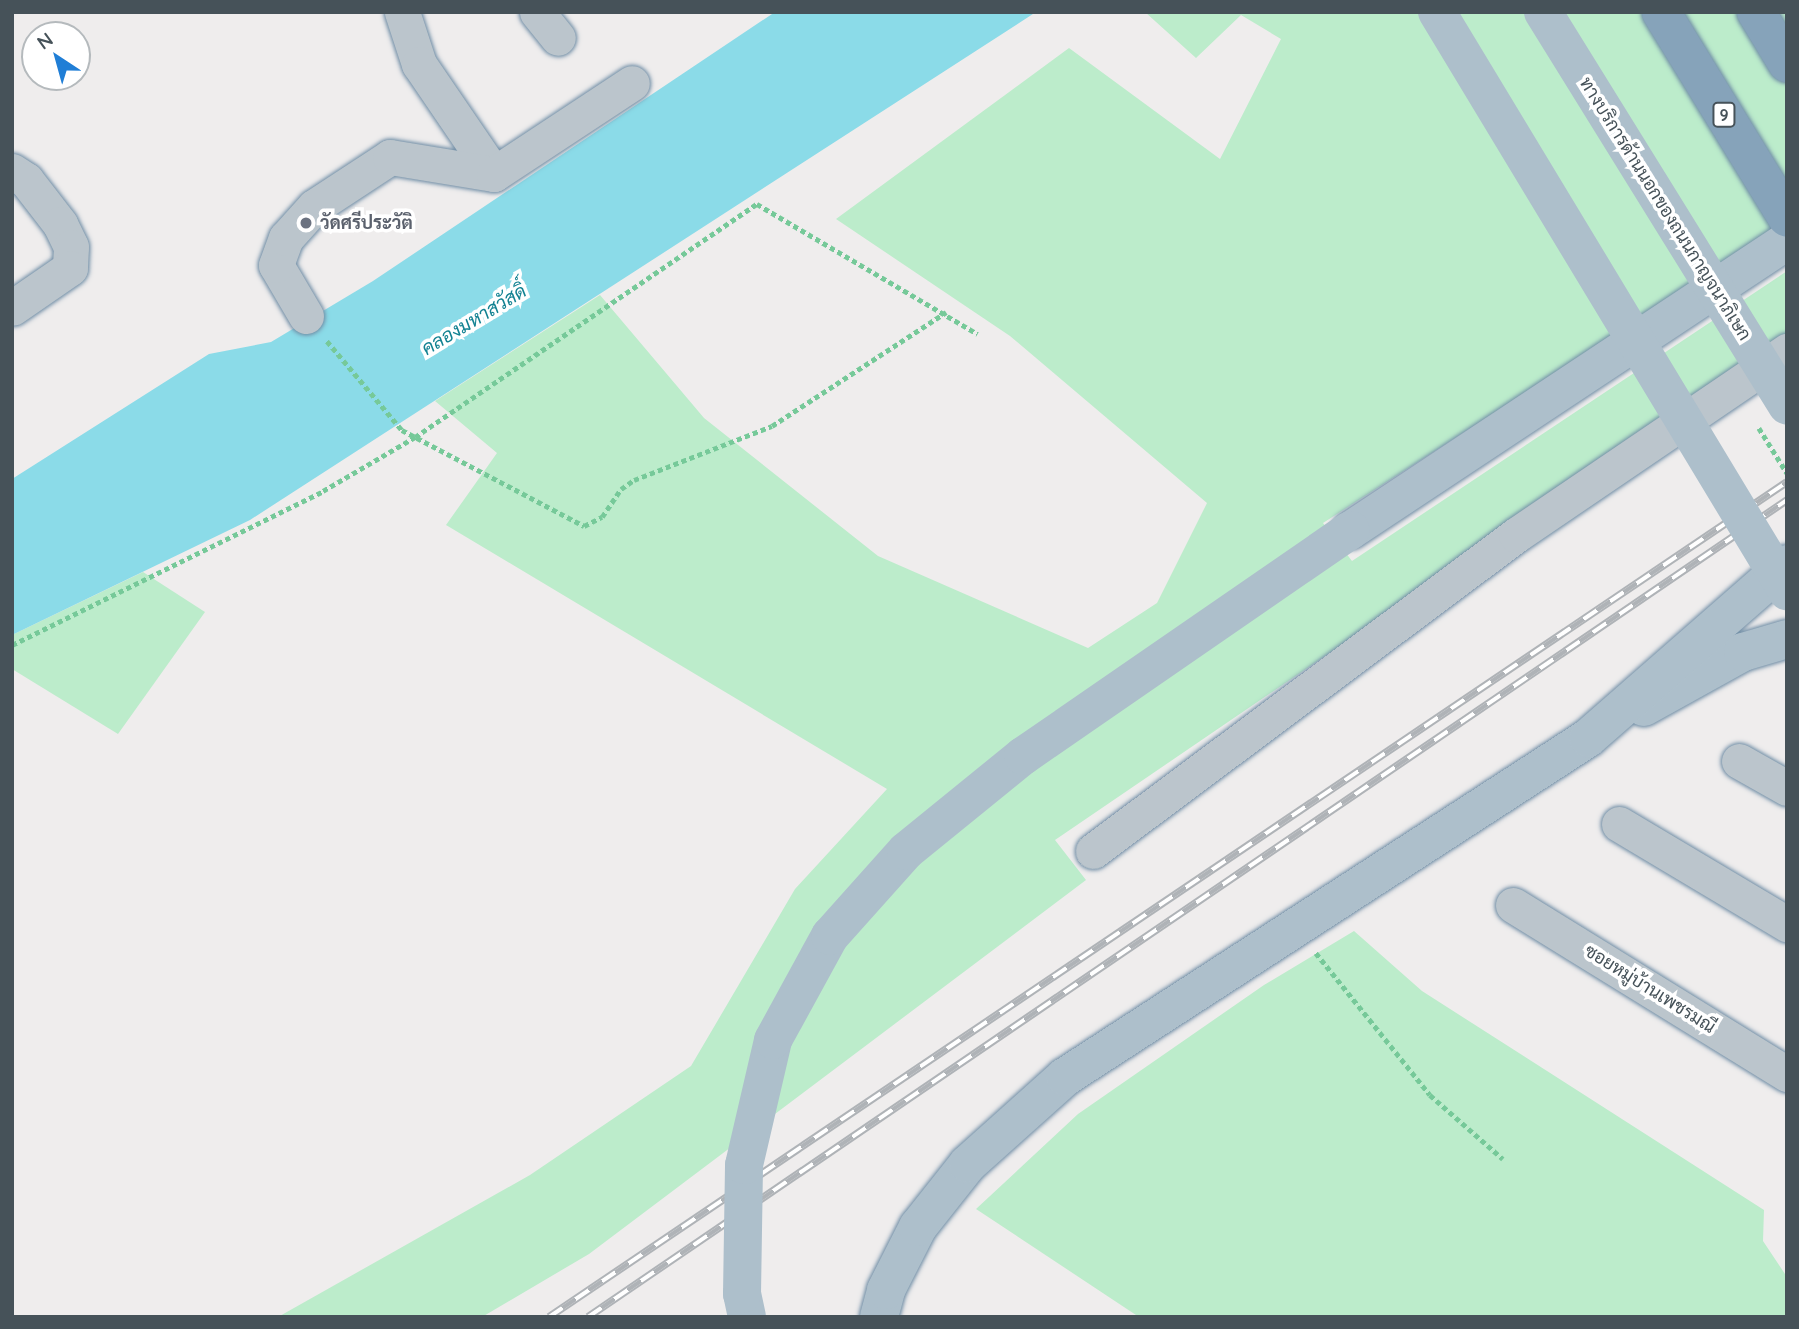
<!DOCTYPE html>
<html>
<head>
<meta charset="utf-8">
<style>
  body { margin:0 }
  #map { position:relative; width:1799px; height:1329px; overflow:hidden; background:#efeded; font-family:Quicksand,Sarabun,sans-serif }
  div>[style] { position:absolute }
  .green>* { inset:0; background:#bceccb }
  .water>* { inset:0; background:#8bdbe8 }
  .path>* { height:4.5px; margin-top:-2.25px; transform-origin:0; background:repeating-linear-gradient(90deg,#76c999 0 5px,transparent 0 8.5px) }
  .roads { filter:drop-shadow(0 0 2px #718ea6) drop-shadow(0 0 2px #718ea6) }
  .minor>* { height:35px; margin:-17.5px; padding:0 17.5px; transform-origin:17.5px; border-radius:17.5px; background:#bbc5cc }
  .major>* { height:38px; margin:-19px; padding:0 19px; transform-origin:19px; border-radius:19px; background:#adbfcb }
  .highway>* { height:38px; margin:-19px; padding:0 19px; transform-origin:19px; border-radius:19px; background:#86a3ba }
  .rail>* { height:8px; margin-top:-4px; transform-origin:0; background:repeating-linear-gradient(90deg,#fff 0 16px,#afb3b7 0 32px); box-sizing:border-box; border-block:2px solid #afb3b7 }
  .path-bridge>* { height:4.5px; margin-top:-2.25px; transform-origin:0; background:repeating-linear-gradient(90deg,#76c999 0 5px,transparent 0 8.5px) }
  .major-bridge>* { height:38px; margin:-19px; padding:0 19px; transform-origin:19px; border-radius:19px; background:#adbfcb }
  .dots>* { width:19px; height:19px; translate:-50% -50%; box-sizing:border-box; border:4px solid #fff; border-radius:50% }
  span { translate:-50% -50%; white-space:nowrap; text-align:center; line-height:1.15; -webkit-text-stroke:7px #fff; paint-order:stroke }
  .shield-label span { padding:2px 5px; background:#fff; border:2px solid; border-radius:5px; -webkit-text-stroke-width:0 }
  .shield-label { font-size:16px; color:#465259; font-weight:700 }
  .street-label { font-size:18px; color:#465259 }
  .worship-label { font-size:18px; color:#5b616d; font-weight:700 }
  .left { translate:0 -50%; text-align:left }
  .water-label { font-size:19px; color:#128292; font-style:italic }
  .frame { position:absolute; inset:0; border:14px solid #465259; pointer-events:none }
  .north { position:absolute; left:21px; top:21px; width:70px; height:70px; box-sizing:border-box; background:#fff; border:2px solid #b5babd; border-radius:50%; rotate:324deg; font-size:19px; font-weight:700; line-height:28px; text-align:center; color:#465259 }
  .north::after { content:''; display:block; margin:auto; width:24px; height:32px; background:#207ed6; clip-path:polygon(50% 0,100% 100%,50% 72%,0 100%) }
</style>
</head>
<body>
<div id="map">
  <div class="green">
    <i style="clip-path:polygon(1145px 12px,1787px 12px,1787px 224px,1323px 523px,1352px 561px,1787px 271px,1787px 341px,1055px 840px,1086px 880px,589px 1254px,482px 1317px,278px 1317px,530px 1175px,691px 1066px,795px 889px,887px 789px,446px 525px,497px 453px,435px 401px,600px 295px,704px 418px,878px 556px,1088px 648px,1157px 603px,1207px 503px,1010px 336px,836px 219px,1069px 48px,1220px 159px,1281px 39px,1241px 15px,1196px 58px)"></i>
    <i style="clip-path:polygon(143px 572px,205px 612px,118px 734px,12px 669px,12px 635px)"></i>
    <i style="clip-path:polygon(1354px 931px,1422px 991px,1764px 1210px,1763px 1241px,1787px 1277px,1787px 1317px,1139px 1317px,976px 1209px,1078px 1114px,1264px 985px)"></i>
  </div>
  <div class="water">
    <i style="clip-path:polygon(775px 12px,1036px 12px,250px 520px,12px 635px,12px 479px,209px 354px,271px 342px,373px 281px)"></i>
  </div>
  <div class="path">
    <i style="left:327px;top:341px;width:116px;rotate:49.9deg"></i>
    <i style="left:402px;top:430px;width:206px;rotate:27.8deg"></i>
    <i style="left:584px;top:526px;width:20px;rotate:-27deg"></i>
    <i style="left:602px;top:517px;width:34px;rotate:-56deg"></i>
    <i style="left:621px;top:489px;width:16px;rotate:-35deg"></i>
    <i style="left:634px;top:480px;width:148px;rotate:-21.4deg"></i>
    <i style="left:772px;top:426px;width:208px;rotate:-33.2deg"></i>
    <i style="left:12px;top:645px;width:347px;rotate:-26.3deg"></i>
    <i style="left:323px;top:491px;width:107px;rotate:-30.4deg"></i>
    <i style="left:415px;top:437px;width:414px;rotate:-34.3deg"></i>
    <i style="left:757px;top:204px;width:256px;rotate:30.5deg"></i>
    <i style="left:1316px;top:953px;width:182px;rotate:51.2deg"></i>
    <i style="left:1430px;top:1095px;width:97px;rotate:41.2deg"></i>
  </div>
  <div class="roads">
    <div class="minor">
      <i style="left:402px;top:12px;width:55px;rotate:71.9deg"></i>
      <i style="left:419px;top:64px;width:133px;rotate:55.7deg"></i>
      <i style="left:537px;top:12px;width:33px;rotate:51deg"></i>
      <i style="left:12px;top:171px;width:17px;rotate:33deg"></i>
      <i style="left:26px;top:180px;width:56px;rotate:52.3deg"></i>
      <i style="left:60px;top:224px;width:25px;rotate:64deg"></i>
      <i style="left:71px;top:247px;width:21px;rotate:93deg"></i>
      <i style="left:70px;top:268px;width:70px;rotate:145.4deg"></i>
      <i style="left:306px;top:316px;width:59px;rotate:-120.5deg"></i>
      <i style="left:276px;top:265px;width:29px;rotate:-70deg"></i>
      <i style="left:286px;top:238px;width:42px;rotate:-47.9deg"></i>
      <i style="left:314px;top:207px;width:91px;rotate:-33.3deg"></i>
      <i style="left:390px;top:157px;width:105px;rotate:9.3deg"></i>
      <i style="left:494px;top:174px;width:165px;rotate:-33.4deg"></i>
      <i style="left:1739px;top:761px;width:55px;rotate:29.4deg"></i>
      <i style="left:1619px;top:824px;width:196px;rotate:30.8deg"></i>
      <i style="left:1093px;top:851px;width:528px;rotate:-36.76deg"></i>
      <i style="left:1516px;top:535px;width:328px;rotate:-34.2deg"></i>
      <i style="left:1513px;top:905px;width:322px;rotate:31.7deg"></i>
    </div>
    <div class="major">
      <i style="left:1351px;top:530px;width:523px;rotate:-33.54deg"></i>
      <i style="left:1644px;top:707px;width:113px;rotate:-29.1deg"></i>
      <i style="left:1743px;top:652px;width:46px;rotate:-16.5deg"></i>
      <i style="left:879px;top:1317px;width:28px;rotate:-75deg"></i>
      <i style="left:886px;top:1290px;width:71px;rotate:-63.1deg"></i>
      <i style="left:918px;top:1227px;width:80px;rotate:-51.6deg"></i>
      <i style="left:968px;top:1164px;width:130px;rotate:-41.9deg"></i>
      <i style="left:1065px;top:1077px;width:623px;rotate:-32.95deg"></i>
      <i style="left:1588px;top:738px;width:264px;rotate:-41.2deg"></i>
    </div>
    <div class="highway">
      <i style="left:1661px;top:12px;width:241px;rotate:58.5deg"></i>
      <i style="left:1756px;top:12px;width:60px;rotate:58.7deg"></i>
    </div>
  </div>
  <div class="rail">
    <i style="left:549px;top:1317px;width:1493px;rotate:-34deg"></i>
    <i style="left:588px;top:1317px;width:1451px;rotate:-34.27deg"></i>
  </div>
  <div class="path-bridge">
    <i style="left:1759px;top:428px;width:53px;rotate:58.1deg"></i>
  </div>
  <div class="major-bridge">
    <i style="left:1437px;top:12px;width:677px;rotate:58.85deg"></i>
    <i style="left:1543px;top:12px;width:463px;rotate:58.2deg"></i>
    <i style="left:747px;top:1317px;width:24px;rotate:-102deg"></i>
    <i style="left:742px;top:1294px;width:129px;rotate:-89.1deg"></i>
    <i style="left:744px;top:1165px;width:128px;rotate:-76.9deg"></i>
    <i style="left:773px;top:1040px;width:119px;rotate:-61.3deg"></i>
    <i style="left:830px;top:936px;width:114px;rotate:-48.2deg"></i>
    <i style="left:906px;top:851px;width:151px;rotate:-39.1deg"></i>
    <i style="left:1023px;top:756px;width:398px;rotate:-34.6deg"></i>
  </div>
  <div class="dots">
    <i style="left:306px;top:223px;background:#6b7280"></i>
  </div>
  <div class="shield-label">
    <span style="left:1724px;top:115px">9</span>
  </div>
  <div class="street-label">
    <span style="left:1665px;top:209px;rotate:58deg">ทางบริการด้านนอกของถนนกาญจนาภิเษก</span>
    <span style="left:1650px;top:989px;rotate:32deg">ซอยหมู่บ้านเพชรมณี</span>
  </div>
  <div class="worship-label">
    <span class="left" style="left:320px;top:223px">วัดศรีประวัติ</span>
  </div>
  <div class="water-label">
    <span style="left:474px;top:320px;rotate:-31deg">คลองมหาสวัสดิ์</span>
  </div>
  <div class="frame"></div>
  <div class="north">N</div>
</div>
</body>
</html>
